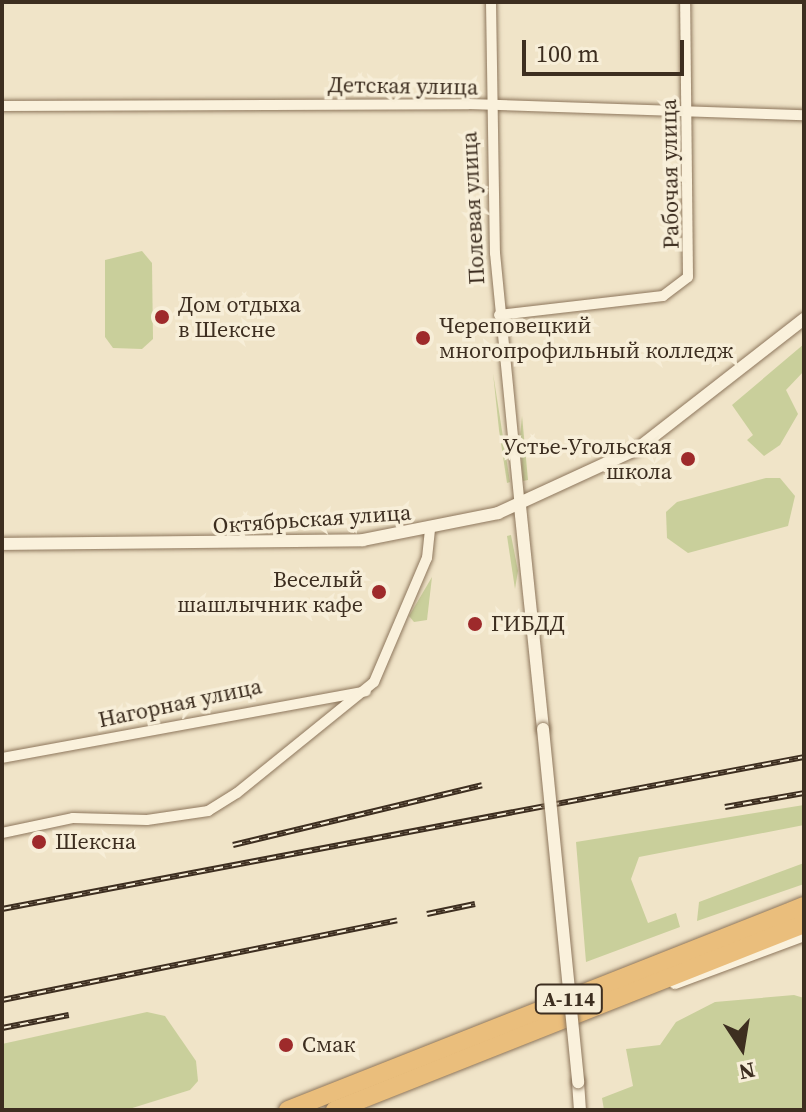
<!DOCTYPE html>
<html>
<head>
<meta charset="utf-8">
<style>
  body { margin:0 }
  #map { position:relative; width:806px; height:1112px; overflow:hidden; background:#f0e4c8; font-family:"Source Serif 4",serif }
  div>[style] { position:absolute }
  .green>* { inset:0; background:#c9cf9b }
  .roads { filter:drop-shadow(0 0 2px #8d765c) drop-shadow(0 0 2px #8d765c) }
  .minor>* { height:10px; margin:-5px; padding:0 5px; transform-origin:5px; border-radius:5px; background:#faf1dc }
  .tertiary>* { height:12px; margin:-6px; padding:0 6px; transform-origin:6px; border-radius:6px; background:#faf1dc }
  .trunk>* { height:18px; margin:-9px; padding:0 9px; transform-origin:9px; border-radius:9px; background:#eabe7c }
  .rail>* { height:6px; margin-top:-3px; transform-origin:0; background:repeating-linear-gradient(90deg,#f7eed8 0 9px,#3d2e20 0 18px); box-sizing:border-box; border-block:2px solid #3d2e20 }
  .bridges { filter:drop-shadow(0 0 2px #8d765c) drop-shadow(0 0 2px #8d765c) }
  .tertiary-bridge>* { height:12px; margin:-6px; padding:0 6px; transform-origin:6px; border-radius:6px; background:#faf1dc }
  .dots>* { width:22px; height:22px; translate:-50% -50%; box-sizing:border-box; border:4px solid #f7eed8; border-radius:50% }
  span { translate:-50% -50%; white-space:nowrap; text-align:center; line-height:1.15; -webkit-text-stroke:7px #f7eed8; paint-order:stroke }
  .shield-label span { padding:2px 6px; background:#f7eed8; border:2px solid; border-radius:6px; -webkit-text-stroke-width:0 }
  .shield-label { font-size:20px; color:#3d2e20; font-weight:700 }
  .street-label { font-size:22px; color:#3d2e20 }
  .poi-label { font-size:22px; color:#3d2e20 }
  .left { translate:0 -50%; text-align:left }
  .right { translate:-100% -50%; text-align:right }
  .frame { position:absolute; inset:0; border:4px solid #3d2e20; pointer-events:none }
  .north { position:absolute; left:702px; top:1008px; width:80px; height:80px; -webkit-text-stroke:6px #f7eed8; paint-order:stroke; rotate:168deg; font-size:22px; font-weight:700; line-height:32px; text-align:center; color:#3d2e20 }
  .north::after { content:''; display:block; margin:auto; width:28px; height:36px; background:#3d2e20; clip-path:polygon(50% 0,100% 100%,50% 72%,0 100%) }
  .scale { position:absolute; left:522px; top:40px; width:162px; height:36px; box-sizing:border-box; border:4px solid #3d2e20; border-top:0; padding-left:10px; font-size:24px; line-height:28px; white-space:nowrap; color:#3d2e20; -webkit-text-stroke:6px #f7eed8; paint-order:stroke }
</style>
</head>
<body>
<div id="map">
  <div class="green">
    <i style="clip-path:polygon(142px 251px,152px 263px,153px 339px,142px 349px,113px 348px,105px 337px,105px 260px)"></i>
    <i style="clip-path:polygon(804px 344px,804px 371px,786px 390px,798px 414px,780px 445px,764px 456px,747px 440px,753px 435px,732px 405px)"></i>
    <i style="clip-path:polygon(493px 373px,510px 482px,507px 483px,499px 430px)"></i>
    <i style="clip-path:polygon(522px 416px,528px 480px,523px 481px,520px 437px)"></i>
    <i style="clip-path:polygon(766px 478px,780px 478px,795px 496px,788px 526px,688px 553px,667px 538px,666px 512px,677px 502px)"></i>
    <i style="clip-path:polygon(511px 535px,518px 571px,515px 589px,507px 536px)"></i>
    <i style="clip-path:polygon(432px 577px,427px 620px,414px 622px,409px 616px)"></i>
    <i style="clip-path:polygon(804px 805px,804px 825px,639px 857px,631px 879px,648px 923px,676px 913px,680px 927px,586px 962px,576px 842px)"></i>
    <i style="clip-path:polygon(804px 863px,804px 884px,697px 921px,699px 902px)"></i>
    <i style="clip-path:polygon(794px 995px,804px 998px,804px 1110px,604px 1110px,602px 1098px,633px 1086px,626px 1049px,660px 1045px,676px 1022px,715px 1002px)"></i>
    <i style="clip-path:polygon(147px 1012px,165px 1016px,196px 1061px,198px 1081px,190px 1090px,126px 1110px,2px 1110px,2px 1044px)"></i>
  </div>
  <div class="roads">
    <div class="minor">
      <i style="left:491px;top:2px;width:251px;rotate:89.1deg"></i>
      <i style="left:495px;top:253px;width:254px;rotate:84.4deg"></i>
      <i style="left:2px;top:106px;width:466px;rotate:-0.2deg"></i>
      <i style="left:468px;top:104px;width:336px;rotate:1.9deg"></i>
      <i style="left:499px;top:315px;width:165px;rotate:-6.6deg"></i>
      <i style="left:663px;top:296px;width:31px;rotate:-37deg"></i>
      <i style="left:688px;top:277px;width:275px;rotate:-90.6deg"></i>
      <i style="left:2px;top:758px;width:370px;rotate:-10.4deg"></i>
      <i style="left:2px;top:833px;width:73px;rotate:-11.9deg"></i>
      <i style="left:73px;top:818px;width:74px;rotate:1.5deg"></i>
      <i style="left:147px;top:820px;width:62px;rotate:-8.4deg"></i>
      <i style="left:208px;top:811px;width:34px;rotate:-32deg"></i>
      <i style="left:237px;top:793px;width:176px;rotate:-39deg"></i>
      <i style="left:374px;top:682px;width:135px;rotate:-66.9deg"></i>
      <i style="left:427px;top:558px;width:28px;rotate:-84deg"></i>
    </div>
    <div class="tertiary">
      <i style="left:520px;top:506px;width:224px;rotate:84.1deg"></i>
      <i style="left:2px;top:544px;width:361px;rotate:-0.6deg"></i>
      <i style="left:363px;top:540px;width:138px;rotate:-11.3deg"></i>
      <i style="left:498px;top:513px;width:153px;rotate:-24.7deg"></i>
      <i style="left:637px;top:449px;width:212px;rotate:-37.9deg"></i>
      <i style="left:675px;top:983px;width:138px;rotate:-20.4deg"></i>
      <i style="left:578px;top:1082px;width:28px;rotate:86deg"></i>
    </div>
    <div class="trunk">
      <i style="left:288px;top:1110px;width:555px;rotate:-21.57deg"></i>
      <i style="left:335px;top:1110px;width:505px;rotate:-21.63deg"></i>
    </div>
  </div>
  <div class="rail">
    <i style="left:725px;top:807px;width:80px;rotate:-10deg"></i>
    <i style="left:233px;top:845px;width:256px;rotate:-13.5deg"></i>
    <i style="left:2px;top:909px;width:816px;rotate:-10.73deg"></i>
    <i style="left:427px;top:914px;width:49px;rotate:-11.8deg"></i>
    <i style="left:2px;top:1000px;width:403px;rotate:-11.4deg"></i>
    <i style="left:2px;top:1028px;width:68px;rotate:-11deg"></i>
  </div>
  <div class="bridges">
    <div class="tertiary-bridge">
      <i style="left:543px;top:729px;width:355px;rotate:84.3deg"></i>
    </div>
  </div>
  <div class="dots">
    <i style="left:162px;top:317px;background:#9e2a2b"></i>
    <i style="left:423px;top:338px;background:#9e2a2b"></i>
    <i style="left:688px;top:459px;background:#9e2a2b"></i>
    <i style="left:379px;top:592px;background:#9e2a2b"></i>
    <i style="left:475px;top:624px;background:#9e2a2b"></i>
    <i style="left:39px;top:842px;background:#9e2a2b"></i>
    <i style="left:286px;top:1045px;background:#9e2a2b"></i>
  </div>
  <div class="shield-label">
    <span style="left:569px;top:999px">А-114</span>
  </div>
  <div class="street-label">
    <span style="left:403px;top:86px;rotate:1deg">Детская улица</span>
    <span style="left:670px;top:174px;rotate:-91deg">Рабочая улица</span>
    <span style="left:473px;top:208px;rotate:-93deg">Полевая улица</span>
    <span style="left:312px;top:519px;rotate:-4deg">Октябрьская улица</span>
    <span style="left:180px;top:703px;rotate:-12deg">Нагорная улица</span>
  </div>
  <div class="poi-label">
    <span class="left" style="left:178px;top:317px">Дом отдыха<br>в Шекснe</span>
    <span class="left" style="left:439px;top:338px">Череповецкий<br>многопрофильный колледж</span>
    <span class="right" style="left:672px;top:459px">Устье-Угольская<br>школа</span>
    <span class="right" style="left:363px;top:592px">Веселый<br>шашлычник кафе</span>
    <span class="left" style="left:491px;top:624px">ГИБДД</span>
    <span class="left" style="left:55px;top:842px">Шексна</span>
    <span class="left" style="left:302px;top:1045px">Смак</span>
  </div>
  <div class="frame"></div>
  <div class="north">N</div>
  <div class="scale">100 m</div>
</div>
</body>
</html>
